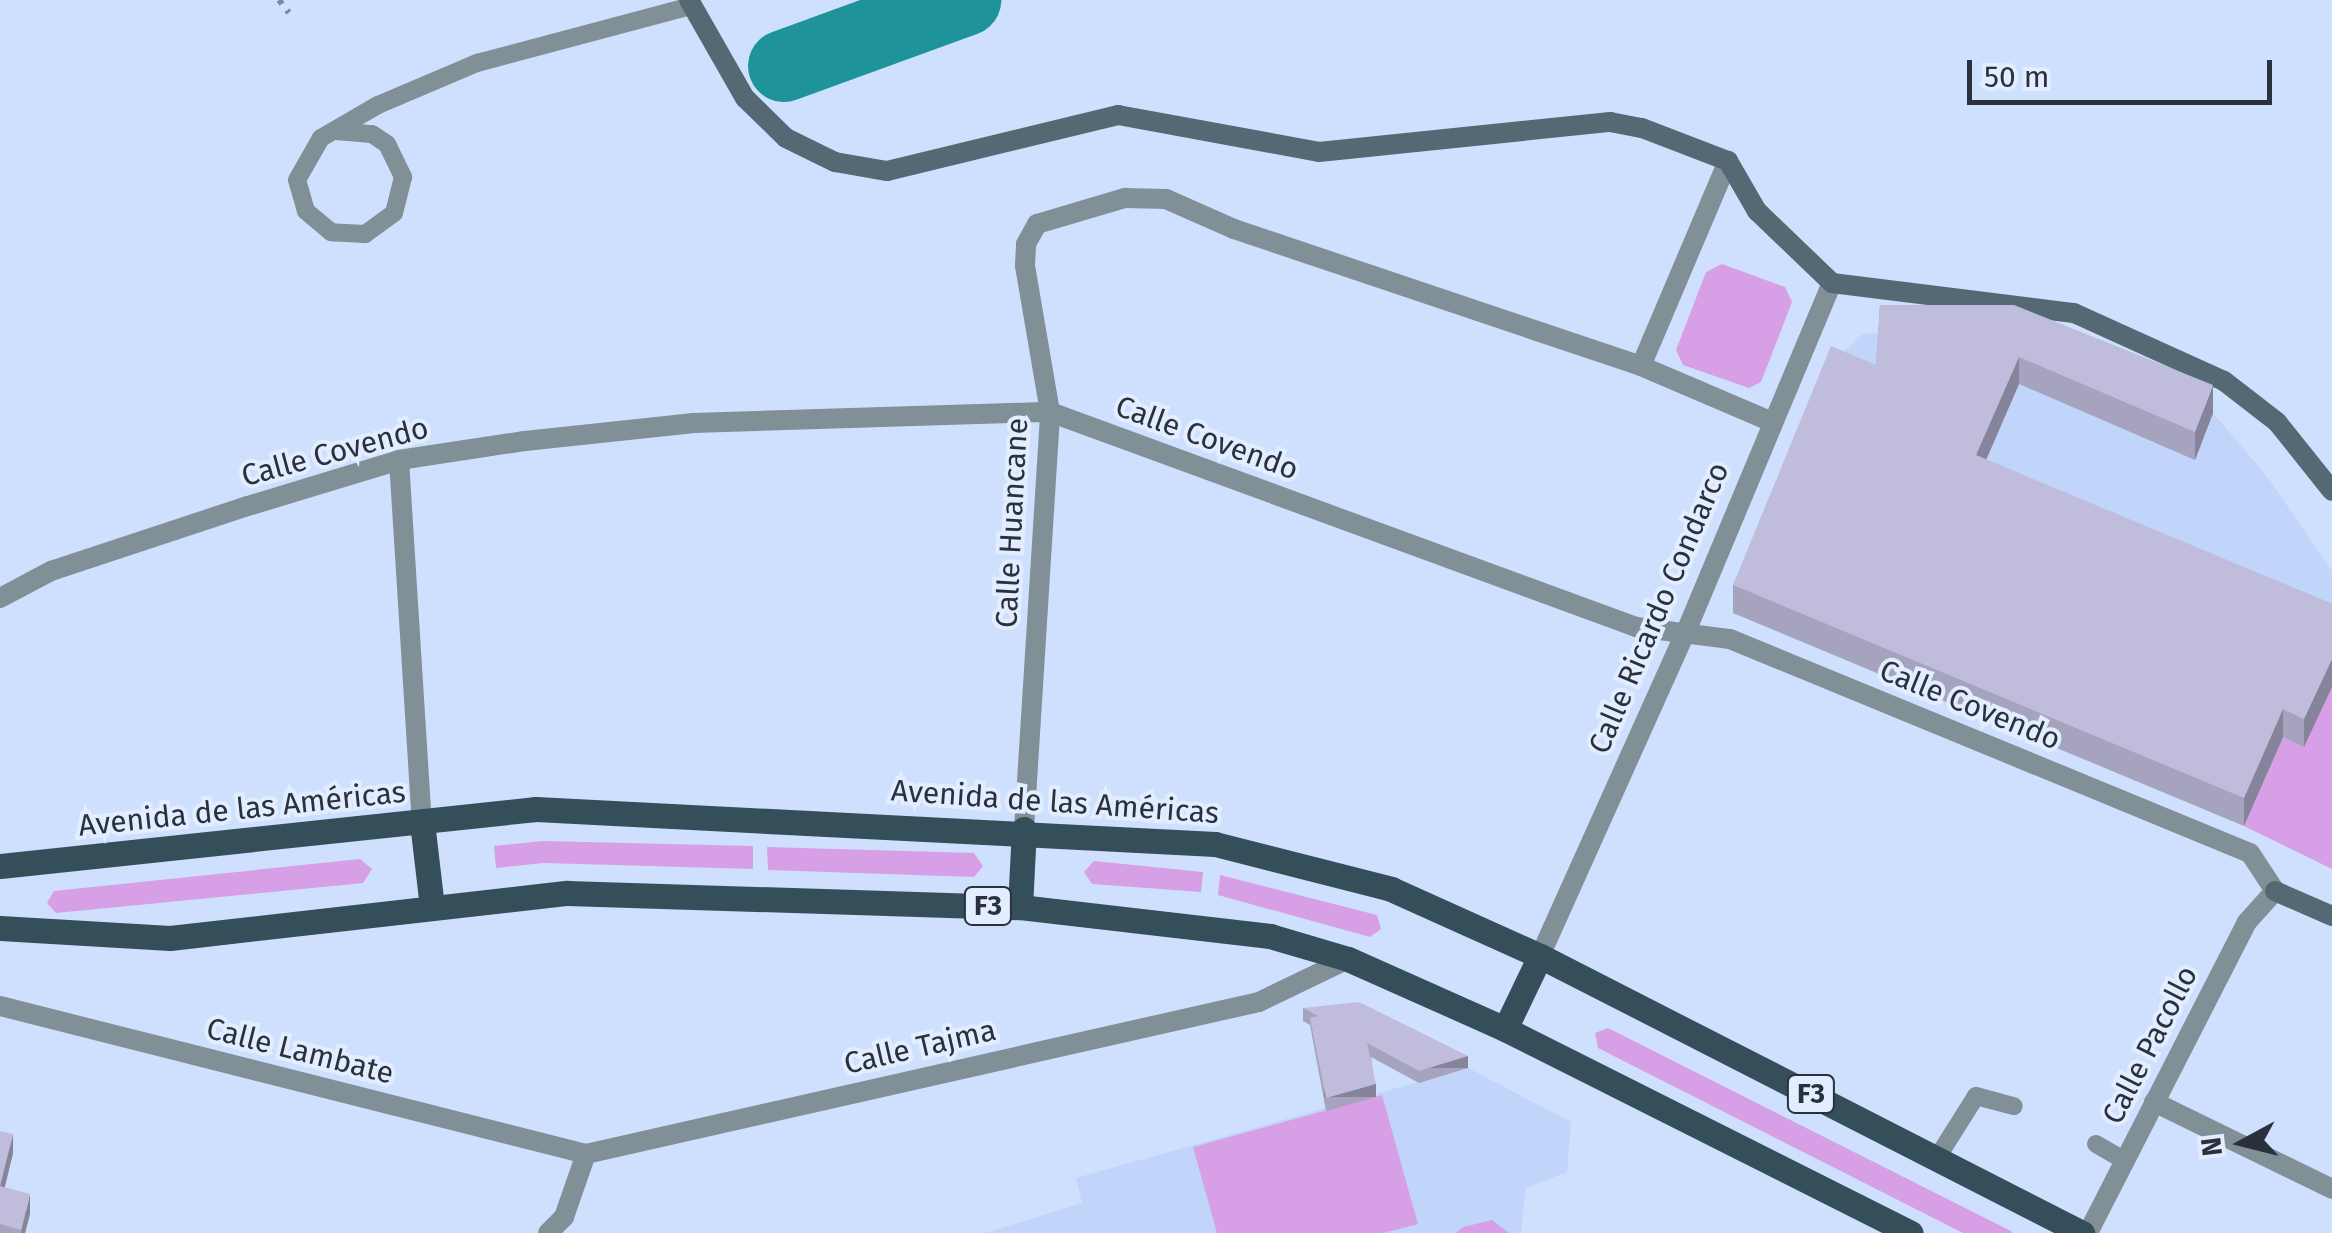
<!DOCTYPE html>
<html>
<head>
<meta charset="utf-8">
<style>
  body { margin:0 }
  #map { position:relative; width:2332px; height:1233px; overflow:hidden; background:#cee0fd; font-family:"Fira Sans",sans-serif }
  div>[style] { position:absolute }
  .built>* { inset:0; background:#c0d5f9 }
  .green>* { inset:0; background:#d79fe6 }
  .river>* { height:72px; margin:-36px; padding:0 36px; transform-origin:36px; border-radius:36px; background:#1e939a }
  .path>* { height:6px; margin-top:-3px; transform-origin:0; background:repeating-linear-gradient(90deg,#7c899d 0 5px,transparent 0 13px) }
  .service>* { height:18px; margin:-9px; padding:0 9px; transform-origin:9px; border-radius:9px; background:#818f96 }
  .pedestrian>* { height:20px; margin:-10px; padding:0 10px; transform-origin:10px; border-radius:10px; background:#818f96 }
  .minor>* { height:20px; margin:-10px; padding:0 10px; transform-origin:10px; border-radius:10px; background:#818f96 }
  .secondary>* { height:20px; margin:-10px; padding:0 10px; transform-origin:10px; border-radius:10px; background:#546973 }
  .primary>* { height:25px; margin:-12.5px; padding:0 12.5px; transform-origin:12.5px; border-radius:12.5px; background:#344e5a }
  .wall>* { inset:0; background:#a5a3bd }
  .shaded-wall>* { inset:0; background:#86849a; transform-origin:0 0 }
  .building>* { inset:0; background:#c0bddc }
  span { translate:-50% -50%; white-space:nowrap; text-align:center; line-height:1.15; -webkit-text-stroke:8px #e2edff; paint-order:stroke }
  .shield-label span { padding:2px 8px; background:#e2edff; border:2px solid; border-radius:8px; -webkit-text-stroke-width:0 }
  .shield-label { font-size:28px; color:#2a313c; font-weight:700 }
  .street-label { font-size:30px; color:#2a313c }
  .north { position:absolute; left:2192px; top:1093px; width:100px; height:100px; -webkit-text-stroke:8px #e2edff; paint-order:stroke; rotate:263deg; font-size:28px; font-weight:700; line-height:40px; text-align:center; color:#2a313c }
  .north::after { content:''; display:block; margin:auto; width:35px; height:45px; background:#2a313c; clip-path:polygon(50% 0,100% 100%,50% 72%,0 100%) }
  .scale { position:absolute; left:1967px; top:60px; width:305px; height:45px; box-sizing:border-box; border:5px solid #2a313c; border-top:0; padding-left:12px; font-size:30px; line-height:35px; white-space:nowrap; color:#2a313c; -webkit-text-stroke:8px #e2edff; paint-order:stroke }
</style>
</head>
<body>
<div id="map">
  <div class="built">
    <i style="clip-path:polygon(1879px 333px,2213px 413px,2266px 475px,2332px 571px,2332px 687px,2269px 769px,2244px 826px,1733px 613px,1841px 354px,1863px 334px)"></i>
    <i style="clip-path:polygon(1468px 1068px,1571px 1122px,1567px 1172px,1526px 1188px,1521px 1233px,985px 1233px,1082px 1203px,1076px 1178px)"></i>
  </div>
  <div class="green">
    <i style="clip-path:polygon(1722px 264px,1785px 287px,1792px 302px,1761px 382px,1749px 388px,1683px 365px,1676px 350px,1706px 272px)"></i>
    <i style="clip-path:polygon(2332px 687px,2332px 869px,2244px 826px,2282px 737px,2304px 746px)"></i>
    <i style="clip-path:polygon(543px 841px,753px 846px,753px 869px,543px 863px,496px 868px,494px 846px)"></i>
    <i style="clip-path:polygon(767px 847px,974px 853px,983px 866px,974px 877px,768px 870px)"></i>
    <i style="clip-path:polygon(360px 859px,372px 869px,363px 883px,56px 913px,47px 903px,54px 891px)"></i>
    <i style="clip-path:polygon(1094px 861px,1203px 872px,1201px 892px,1092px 884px,1084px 872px)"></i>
    <i style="clip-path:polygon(1220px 875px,1377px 915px,1381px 929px,1370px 937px,1218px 895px)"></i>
    <i style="clip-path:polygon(1608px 1028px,2011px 1231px,2012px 1233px,1963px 1233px,1598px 1048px,1595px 1033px)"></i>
    <i style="clip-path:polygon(1382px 1095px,1418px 1224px,1383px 1233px,1217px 1233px,1193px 1147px)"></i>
    <i style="clip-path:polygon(1492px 1220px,1509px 1233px,1456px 1233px,1463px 1227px)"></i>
  </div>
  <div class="river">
    <i style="left:784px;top:66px;width:193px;rotate:-20deg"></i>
  </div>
  <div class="path">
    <i style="left:279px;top:0;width:16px;rotate:52deg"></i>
  </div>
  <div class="service">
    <i style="left:336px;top:131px;width:36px;rotate:5deg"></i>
    <i style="left:372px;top:134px;width:18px;rotate:34deg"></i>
    <i style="left:387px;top:144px;width:37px;rotate:64deg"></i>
    <i style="left:403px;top:177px;width:37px;rotate:104deg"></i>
    <i style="left:394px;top:213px;width:36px;rotate:144deg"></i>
    <i style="left:365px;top:234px;width:34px;rotate:-177deg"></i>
    <i style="left:331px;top:232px;width:33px;rotate:-140deg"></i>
    <i style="left:306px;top:211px;width:32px;rotate:-106deg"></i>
    <i style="left:297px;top:180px;width:48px;rotate:-60.3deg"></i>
    <i style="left:321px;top:138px;width:66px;rotate:-30.1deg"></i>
    <i style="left:378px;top:105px;width:108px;rotate:-23deg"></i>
    <i style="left:477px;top:63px;width:221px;rotate:-14.9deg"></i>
    <i style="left:2096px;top:1144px;width:32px;rotate:30deg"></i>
    <i style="left:1937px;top:1158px;width:73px;rotate:-57.8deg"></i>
    <i style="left:1976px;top:1096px;width:39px;rotate:15deg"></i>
  </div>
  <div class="pedestrian">
    <i style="left:0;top:598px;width:58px;rotate:-27.9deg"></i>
    <i style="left:51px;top:571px;width:207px;rotate:-18.3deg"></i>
  </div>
  <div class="minor">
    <i style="left:1641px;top:366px;width:223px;rotate:-67deg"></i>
    <i style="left:399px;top:460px;width:363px;rotate:86.4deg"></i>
    <i style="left:248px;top:506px;width:158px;rotate:-16.9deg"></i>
    <i style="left:399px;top:460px;width:127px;rotate:-8.6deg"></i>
    <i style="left:525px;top:441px;width:170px;rotate:-6.1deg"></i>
    <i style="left:694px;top:423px;width:356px;rotate:-1.8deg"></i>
    <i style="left:1050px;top:412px;width:624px;rotate:20.15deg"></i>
    <i style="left:1636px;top:627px;width:95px;rotate:7.3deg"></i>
    <i style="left:1730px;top:639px;width:562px;rotate:22.37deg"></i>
    <i style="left:2250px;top:853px;width:45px;rotate:56.7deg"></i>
    <i style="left:2275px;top:891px;width:42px;rotate:132.1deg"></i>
    <i style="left:2247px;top:922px;width:349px;rotate:117.1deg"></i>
    <i style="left:1024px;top:829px;width:418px;rotate:-86.4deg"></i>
    <i style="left:1050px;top:412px;width:149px;rotate:-99.7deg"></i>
    <i style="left:1025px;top:265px;width:21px;rotate:-87deg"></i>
    <i style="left:1026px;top:244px;width:23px;rotate:-61deg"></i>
    <i style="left:1037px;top:224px;width:92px;rotate:-16.5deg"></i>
    <i style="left:1125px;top:198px;width:41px;rotate:1.4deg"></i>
    <i style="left:1166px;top:199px;width:74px;rotate:23.8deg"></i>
    <i style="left:1234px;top:229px;width:429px;rotate:18.6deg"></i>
    <i style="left:1641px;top:366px;width:140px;rotate:23.1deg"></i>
    <i style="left:1540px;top:956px;width:353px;rotate:-65.8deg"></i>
    <i style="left:1685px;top:634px;width:381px;rotate:-67.3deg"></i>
    <i style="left:0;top:1006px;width:604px;rotate:14.17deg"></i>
    <i style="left:586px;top:1154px;width:690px;rotate:-12.73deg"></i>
    <i style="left:1259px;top:1002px;width:99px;rotate:-25.8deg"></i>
    <i style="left:2154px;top:1102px;width:198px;rotate:26deg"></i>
    <i style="left:548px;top:1233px;width:23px;rotate:-45deg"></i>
    <i style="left:564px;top:1217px;width:67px;rotate:-70.8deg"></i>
  </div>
  <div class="secondary">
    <i style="left:689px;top:0;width:113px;rotate:60.3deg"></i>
    <i style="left:745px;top:98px;width:57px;rotate:44.3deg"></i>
    <i style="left:786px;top:138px;width:55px;rotate:26.1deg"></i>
    <i style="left:835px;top:162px;width:53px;rotate:9.8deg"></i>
    <i style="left:887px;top:171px;width:238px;rotate:-13.6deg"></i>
    <i style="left:1118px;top:115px;width:204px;rotate:10.4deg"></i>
    <i style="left:1319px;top:152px;width:293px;rotate:-5.9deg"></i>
    <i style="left:1610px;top:122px;width:33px;rotate:11deg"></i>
    <i style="left:1642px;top:128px;width:92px;rotate:21deg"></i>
    <i style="left:1728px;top:161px;width:58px;rotate:59.9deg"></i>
    <i style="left:1757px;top:211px;width:104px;rotate:43.8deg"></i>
    <i style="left:1832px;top:283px;width:244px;rotate:7.1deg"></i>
    <i style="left:2074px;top:313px;width:165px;rotate:24.4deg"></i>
    <i style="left:2224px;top:381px;width:67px;rotate:37.7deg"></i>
    <i style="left:2277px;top:422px;width:88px;rotate:51.4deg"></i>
    <i style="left:2275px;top:891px;width:62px;rotate:23.7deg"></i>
  </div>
  <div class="primary">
    <i style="left:422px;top:822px;width:86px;rotate:83.3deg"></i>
    <i style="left:0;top:866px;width:539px;rotate:-6.07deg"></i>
    <i style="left:536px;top:809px;width:680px;rotate:2.95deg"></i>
    <i style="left:1215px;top:844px;width:182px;rotate:14.3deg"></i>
    <i style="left:1391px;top:889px;width:163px;rotate:24.2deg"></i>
    <i style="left:1540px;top:956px;width:609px;rotate:27.07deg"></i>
    <i style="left:1020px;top:907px;width:78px;rotate:-87.1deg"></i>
    <i style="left:0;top:928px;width:170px;rotate:3.4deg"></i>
    <i style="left:170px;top:938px;width:400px;rotate:-6.5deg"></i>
    <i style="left:567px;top:893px;width:453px;rotate:1.8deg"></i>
    <i style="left:1020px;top:907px;width:252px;rotate:6.6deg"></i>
    <i style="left:1270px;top:936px;width:81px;rotate:16.4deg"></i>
    <i style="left:1348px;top:959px;width:172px;rotate:24deg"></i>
    <i style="left:1505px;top:1029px;width:454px;rotate:26.7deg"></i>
    <i style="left:1505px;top:1029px;width:81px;rotate:-64.4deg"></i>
  </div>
  <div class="wall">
    <i style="clip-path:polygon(1880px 305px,2213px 413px,2195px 460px,2019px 384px,1986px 460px,2332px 604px,2332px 687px,2304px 747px,2283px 737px,2244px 826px,1733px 613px,1733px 585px,1876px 365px)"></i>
    <i style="clip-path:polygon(1303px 1008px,1468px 1068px,1419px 1083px,1371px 1057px,1376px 1097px,1326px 1111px,1310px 1025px,1303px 1021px)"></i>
    <i style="clip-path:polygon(0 1131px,13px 1153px,5px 1187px,30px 1214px,25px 1233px,0 1233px)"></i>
  </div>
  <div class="shaded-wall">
    <i style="clip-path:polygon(2019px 357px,2019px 384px,1976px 483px,1976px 455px)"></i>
    <i style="clip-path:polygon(2213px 385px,2213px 413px,2195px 460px,2195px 432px)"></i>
    <i style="clip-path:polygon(2332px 659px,2332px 687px,2304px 747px,2304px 719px)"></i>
    <i style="clip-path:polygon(2283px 709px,2283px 737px,2244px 826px,2244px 798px)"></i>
    <i style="left:1468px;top:1056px;width:12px;height:51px;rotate:90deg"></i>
    <i style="left:1376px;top:1084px;width:13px;height:52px;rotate:90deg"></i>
    <i style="clip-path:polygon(13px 1134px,13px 1153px,0 1205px,0 1186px)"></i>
    <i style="clip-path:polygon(30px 1194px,30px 1214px,25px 1233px,21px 1233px)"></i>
  </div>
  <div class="building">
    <i style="clip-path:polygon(1880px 305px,2014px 305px,2213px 385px,2195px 432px,2019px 357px,1976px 455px,2332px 604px,2332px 659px,2304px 719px,2283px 709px,2244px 798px,1733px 585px,1831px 346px,1876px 365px)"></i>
    <i style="clip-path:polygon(1359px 1002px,1468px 1056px,1419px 1071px,1367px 1043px,1376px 1084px,1326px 1098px,1310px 1018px,1318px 1016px,1303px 1008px)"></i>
    <i style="clip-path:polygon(0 1131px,13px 1134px,0 1186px,30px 1194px,21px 1230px,0 1224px)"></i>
  </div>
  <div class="shield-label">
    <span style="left:988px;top:906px">F3</span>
    <span style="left:1811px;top:1094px">F3</span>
  </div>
  <div class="street-label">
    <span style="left:1207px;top:438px;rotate:20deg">Calle Covendo</span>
    <span style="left:335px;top:452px;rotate:-15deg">Calle Covendo</span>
    <span style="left:1012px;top:523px;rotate:-87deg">Calle Huancane</span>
    <span style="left:1659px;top:608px;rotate:-67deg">Calle Ricardo Condarco</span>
    <span style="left:1970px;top:705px;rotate:22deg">Calle Covendo</span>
    <span style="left:1055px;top:802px;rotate:4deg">Avenida de las Américas</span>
    <span style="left:242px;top:809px;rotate:-6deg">Avenida de las Américas</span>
    <span style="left:2150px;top:1045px;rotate:-63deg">Calle Pacollo</span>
    <span style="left:920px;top:1047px;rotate:-13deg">Calle Tajma</span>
    <span style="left:300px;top:1051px;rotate:14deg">Calle Lambate</span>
  </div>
  <div class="north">N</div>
  <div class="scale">50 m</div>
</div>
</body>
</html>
